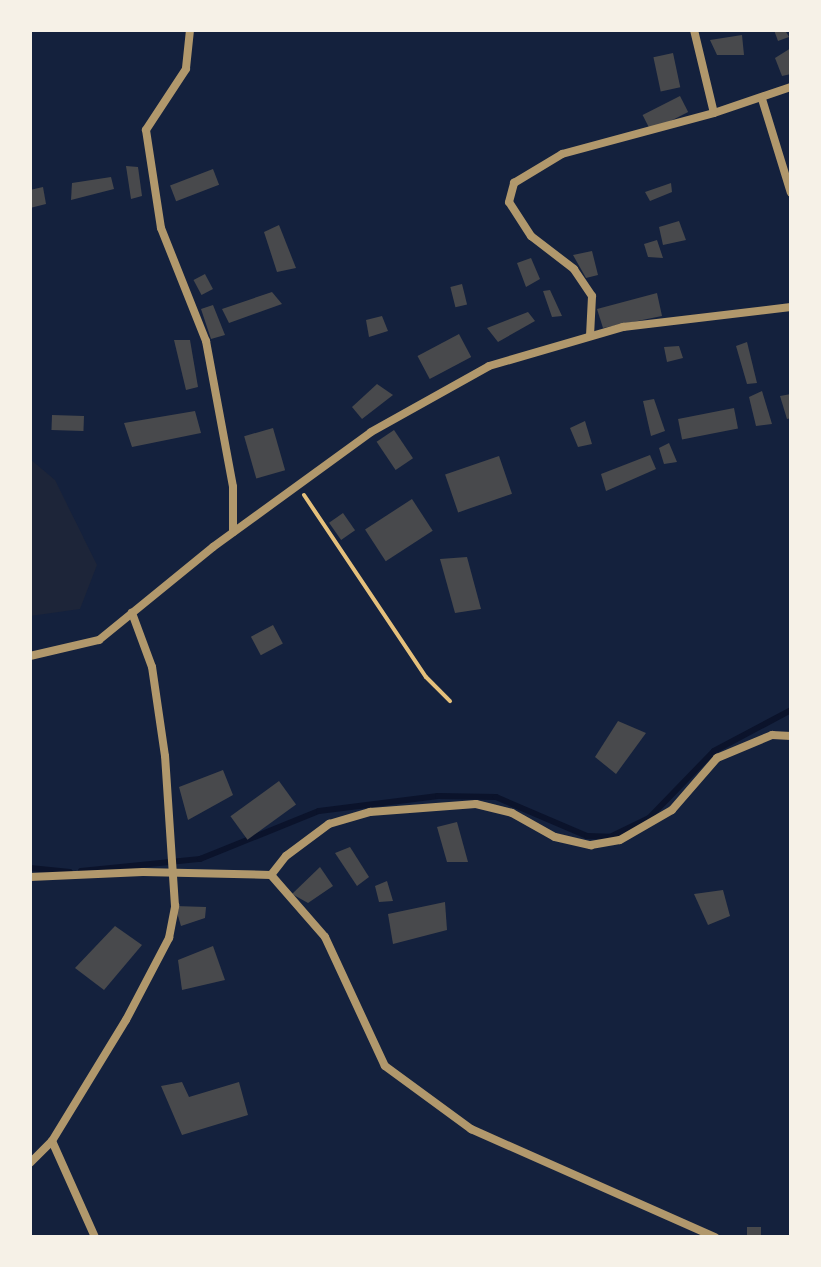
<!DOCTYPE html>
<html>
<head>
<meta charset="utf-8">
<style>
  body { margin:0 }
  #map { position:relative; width:821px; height:1267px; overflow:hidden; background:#14213d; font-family:"Work Sans",sans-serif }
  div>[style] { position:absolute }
  .green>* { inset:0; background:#1d2539 }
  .stream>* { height:6px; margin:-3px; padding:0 3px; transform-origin:3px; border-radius:3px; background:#0b132b }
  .building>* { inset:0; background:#48494c; transform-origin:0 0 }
  .path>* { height:4px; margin:-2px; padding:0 2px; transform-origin:2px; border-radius:2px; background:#e5c07b }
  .minor>* { height:8px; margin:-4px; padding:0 4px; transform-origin:4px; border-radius:4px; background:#b1986c }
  span { translate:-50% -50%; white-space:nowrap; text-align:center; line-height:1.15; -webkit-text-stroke:8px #f6f1e7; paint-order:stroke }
  .frame { position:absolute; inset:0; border:32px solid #f6f1e7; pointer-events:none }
</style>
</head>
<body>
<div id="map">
  <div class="green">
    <i style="clip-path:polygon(30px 459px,55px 480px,97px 565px,80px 609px,30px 616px)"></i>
  </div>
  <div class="stream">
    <i style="left:30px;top:868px;width:40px;rotate:5.7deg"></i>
    <i style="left:81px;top:871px;width:120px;rotate:-5.8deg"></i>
    <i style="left:200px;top:859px;width:128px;rotate:-22deg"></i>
    <i style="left:319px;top:811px;width:120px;rotate:-7.2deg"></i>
    <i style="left:438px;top:796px;width:58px;rotate:1deg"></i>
    <i style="left:496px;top:797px;width:99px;rotate:23.2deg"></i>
    <i style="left:587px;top:836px;width:23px;rotate:2deg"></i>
    <i style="left:610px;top:837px;width:43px;rotate:-26deg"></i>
    <i style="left:649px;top:818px;width:93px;rotate:-45.9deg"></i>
    <i style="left:714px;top:751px;width:87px;rotate:-28deg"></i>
  </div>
  <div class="building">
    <i style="clip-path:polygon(774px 30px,785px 30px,789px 37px,778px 41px)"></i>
    <i style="clip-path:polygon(742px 35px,744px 55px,717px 55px,710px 40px)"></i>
    <i style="clip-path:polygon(791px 48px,791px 74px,782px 76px,775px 58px)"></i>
    <i style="left:673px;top:53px;width:35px;height:20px;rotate:78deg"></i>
    <i style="left:680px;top:96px;width:18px;height:42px;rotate:63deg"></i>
    <i style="clip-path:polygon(126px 166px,138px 167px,142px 196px,131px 199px)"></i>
    <i style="left:213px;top:169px;width:17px;height:46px;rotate:69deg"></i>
    <i style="clip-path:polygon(111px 177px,114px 189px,71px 200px,72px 183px)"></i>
    <i style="clip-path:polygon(671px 183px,672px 192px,650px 201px,645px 192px)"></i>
    <i style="clip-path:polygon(43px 187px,46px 204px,30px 208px,30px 190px)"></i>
    <i style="clip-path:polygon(679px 221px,686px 240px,663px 245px,659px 227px)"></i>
    <i style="clip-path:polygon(279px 225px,296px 268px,277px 272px,264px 232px)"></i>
    <i style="clip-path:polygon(657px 240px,663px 258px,648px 257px,644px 244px)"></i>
    <i style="clip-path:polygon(592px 251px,598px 275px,586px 278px,573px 255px)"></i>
    <i style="clip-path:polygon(531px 258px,540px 279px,526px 287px,517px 263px)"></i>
    <i style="left:205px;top:274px;width:17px;height:13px;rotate:62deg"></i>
    <i style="left:462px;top:284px;width:21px;height:12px;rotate:76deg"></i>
    <i style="clip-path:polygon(550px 290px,562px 316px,552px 317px,543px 291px)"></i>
    <i style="clip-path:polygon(272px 292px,282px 304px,229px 323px,222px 309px)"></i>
    <i style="clip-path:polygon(657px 293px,662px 316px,603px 328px,597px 309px)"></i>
    <i style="clip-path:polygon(213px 305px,225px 335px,211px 339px,201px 309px)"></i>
    <i style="clip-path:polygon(528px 312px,535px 321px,498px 342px,487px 328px)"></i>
    <i style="clip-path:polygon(382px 316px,388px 331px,369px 337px,366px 320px)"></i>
    <i style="left:459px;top:334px;width:26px;height:47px;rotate:62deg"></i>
    <i style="clip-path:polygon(174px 340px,190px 340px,198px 387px,186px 390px)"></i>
    <i style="clip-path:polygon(747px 342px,757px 383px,747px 384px,736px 346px)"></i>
    <i style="clip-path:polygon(679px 346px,683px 358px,667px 362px,664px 347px)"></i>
    <i style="clip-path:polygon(377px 384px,393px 395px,362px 419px,352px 407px)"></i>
    <i style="clip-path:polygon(762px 391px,772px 424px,756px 426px,749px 397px)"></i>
    <i style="clip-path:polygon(791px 394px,791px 418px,787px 419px,780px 396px)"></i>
    <i style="clip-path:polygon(654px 399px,665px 431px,651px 436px,643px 401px)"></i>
    <i style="left:734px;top:408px;width:21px;height:57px;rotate:79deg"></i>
    <i style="clip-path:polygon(195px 411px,201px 433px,132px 447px,124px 423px)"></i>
    <i style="left:52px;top:415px;width:32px;height:15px;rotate:2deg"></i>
    <i style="clip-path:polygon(585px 421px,592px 444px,578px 447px,570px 428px)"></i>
    <i style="left:273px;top:428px;width:44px;height:30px;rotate:74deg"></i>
    <i style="left:394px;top:430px;width:34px;height:21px;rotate:56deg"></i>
    <i style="clip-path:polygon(669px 443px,677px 462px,664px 464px,659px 448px)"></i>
    <i style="clip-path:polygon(650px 455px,656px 469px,606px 491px,601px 474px)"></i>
    <i style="left:499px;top:456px;width:40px;height:57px;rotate:71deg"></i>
    <i style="left:412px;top:499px;width:38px;height:56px;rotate:57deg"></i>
    <i style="left:343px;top:513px;width:21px;height:17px;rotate:55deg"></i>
    <i style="clip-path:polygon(467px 557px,481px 609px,455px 613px,440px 559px)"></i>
    <i style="left:273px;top:625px;width:21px;height:25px;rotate:62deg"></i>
    <i style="clip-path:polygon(618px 721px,646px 733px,616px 774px,595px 757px)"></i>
    <i style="clip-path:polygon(223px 770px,233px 795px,188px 820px,179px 787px)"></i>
    <i style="left:279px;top:781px;width:29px;height:60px;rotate:54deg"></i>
    <i style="clip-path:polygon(457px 822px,468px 862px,447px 862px,437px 827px)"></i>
    <i style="clip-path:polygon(350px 847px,369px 877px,357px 886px,335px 853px)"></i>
    <i style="clip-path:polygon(320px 867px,333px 886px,308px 903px,292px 894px)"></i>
    <i style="clip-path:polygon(387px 881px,393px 901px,379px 902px,375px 886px)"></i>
    <i style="clip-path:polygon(723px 890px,730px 916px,708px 925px,694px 894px)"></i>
    <i style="clip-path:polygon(445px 902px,447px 930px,393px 944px,388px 914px)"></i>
    <i style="clip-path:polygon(175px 906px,206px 907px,205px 918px,181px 926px)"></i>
    <i style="clip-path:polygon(115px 926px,142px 945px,104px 990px,75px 968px)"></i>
    <i style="clip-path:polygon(213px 946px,225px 980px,182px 990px,178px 960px)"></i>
    <i style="clip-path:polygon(182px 1082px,189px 1097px,239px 1082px,248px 1115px,182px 1135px,161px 1086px)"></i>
    <i style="left:747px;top:1227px;width:14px;height:8px"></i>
  </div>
  <div class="path">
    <i style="left:304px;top:495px;width:219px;rotate:56.2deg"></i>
    <i style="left:426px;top:677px;width:34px;rotate:45deg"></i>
  </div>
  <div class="minor">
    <i style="left:190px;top:30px;width:39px;rotate:96deg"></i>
    <i style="left:186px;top:69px;width:73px;rotate:123.3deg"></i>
    <i style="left:146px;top:130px;width:99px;rotate:81.3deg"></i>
    <i style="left:161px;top:228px;width:122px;rotate:68.3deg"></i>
    <i style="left:206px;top:341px;width:148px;rotate:79.5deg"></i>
    <i style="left:233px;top:487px;width:45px;rotate:90deg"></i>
    <i style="left:694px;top:30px;width:85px;rotate:76.5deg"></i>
    <i style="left:714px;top:113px;width:81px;rotate:-18.7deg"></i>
    <i style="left:762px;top:99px;width:98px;rotate:72.9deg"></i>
    <i style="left:590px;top:336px;width:40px;rotate:-87.1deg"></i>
    <i style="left:592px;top:296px;width:32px;rotate:-124deg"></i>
    <i style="left:574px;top:269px;width:54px;rotate:-142.5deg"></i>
    <i style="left:531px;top:236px;width:40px;rotate:-122.9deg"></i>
    <i style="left:509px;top:202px;width:20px;rotate:-75deg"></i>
    <i style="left:514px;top:183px;width:56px;rotate:-31.1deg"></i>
    <i style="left:562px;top:154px;width:157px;rotate:-15.1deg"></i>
    <i style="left:30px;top:656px;width:71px;rotate:-13.1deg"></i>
    <i style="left:99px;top:640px;width:147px;rotate:-39.2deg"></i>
    <i style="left:213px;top:547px;width:195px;rotate:-36deg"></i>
    <i style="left:371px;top:432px;width:135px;rotate:-29.2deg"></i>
    <i style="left:489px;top:366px;width:140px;rotate:-16.2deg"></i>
    <i style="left:623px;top:327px;width:169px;rotate:-6.8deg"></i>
    <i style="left:271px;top:875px;width:24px;rotate:-52deg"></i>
    <i style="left:286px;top:856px;width:54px;rotate:-36.7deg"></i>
    <i style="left:329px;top:824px;width:43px;rotate:-16.3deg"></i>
    <i style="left:370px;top:812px;width:106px;rotate:-4.3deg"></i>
    <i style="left:476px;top:804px;width:37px;rotate:14deg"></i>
    <i style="left:512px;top:813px;width:49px;rotate:29.2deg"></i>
    <i style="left:555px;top:837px;width:37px;rotate:13deg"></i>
    <i style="left:591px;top:845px;width:29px;rotate:-10deg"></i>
    <i style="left:620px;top:840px;width:60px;rotate:-30deg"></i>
    <i style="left:672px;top:810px;width:69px;rotate:-49.1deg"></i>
    <i style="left:717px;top:758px;width:60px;rotate:-22.7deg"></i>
    <i style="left:772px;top:735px;width:19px;rotate:3deg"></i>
    <i style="left:30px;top:877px;width:113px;rotate:-2.5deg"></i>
    <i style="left:143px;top:872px;width:128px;rotate:1.3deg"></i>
    <i style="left:271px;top:875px;width:82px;rotate:48.9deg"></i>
    <i style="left:325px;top:937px;width:142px;rotate:65.1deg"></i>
    <i style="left:385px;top:1066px;width:107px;rotate:36.2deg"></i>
    <i style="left:471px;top:1129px;width:267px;rotate:23.9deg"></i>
    <i style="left:52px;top:1141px;width:105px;rotate:65.9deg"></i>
    <i style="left:30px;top:1163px;width:31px;rotate:-45deg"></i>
    <i style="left:52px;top:1141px;width:142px;rotate:-58.6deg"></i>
    <i style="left:126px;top:1020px;width:93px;rotate:-62.3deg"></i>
    <i style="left:169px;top:938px;width:33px;rotate:-79deg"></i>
    <i style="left:175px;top:906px;width:150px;rotate:-93.8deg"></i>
    <i style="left:165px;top:756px;width:90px;rotate:-98.3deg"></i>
    <i style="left:152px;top:667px;width:58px;rotate:-110.3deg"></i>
  </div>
  <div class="frame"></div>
</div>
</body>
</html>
